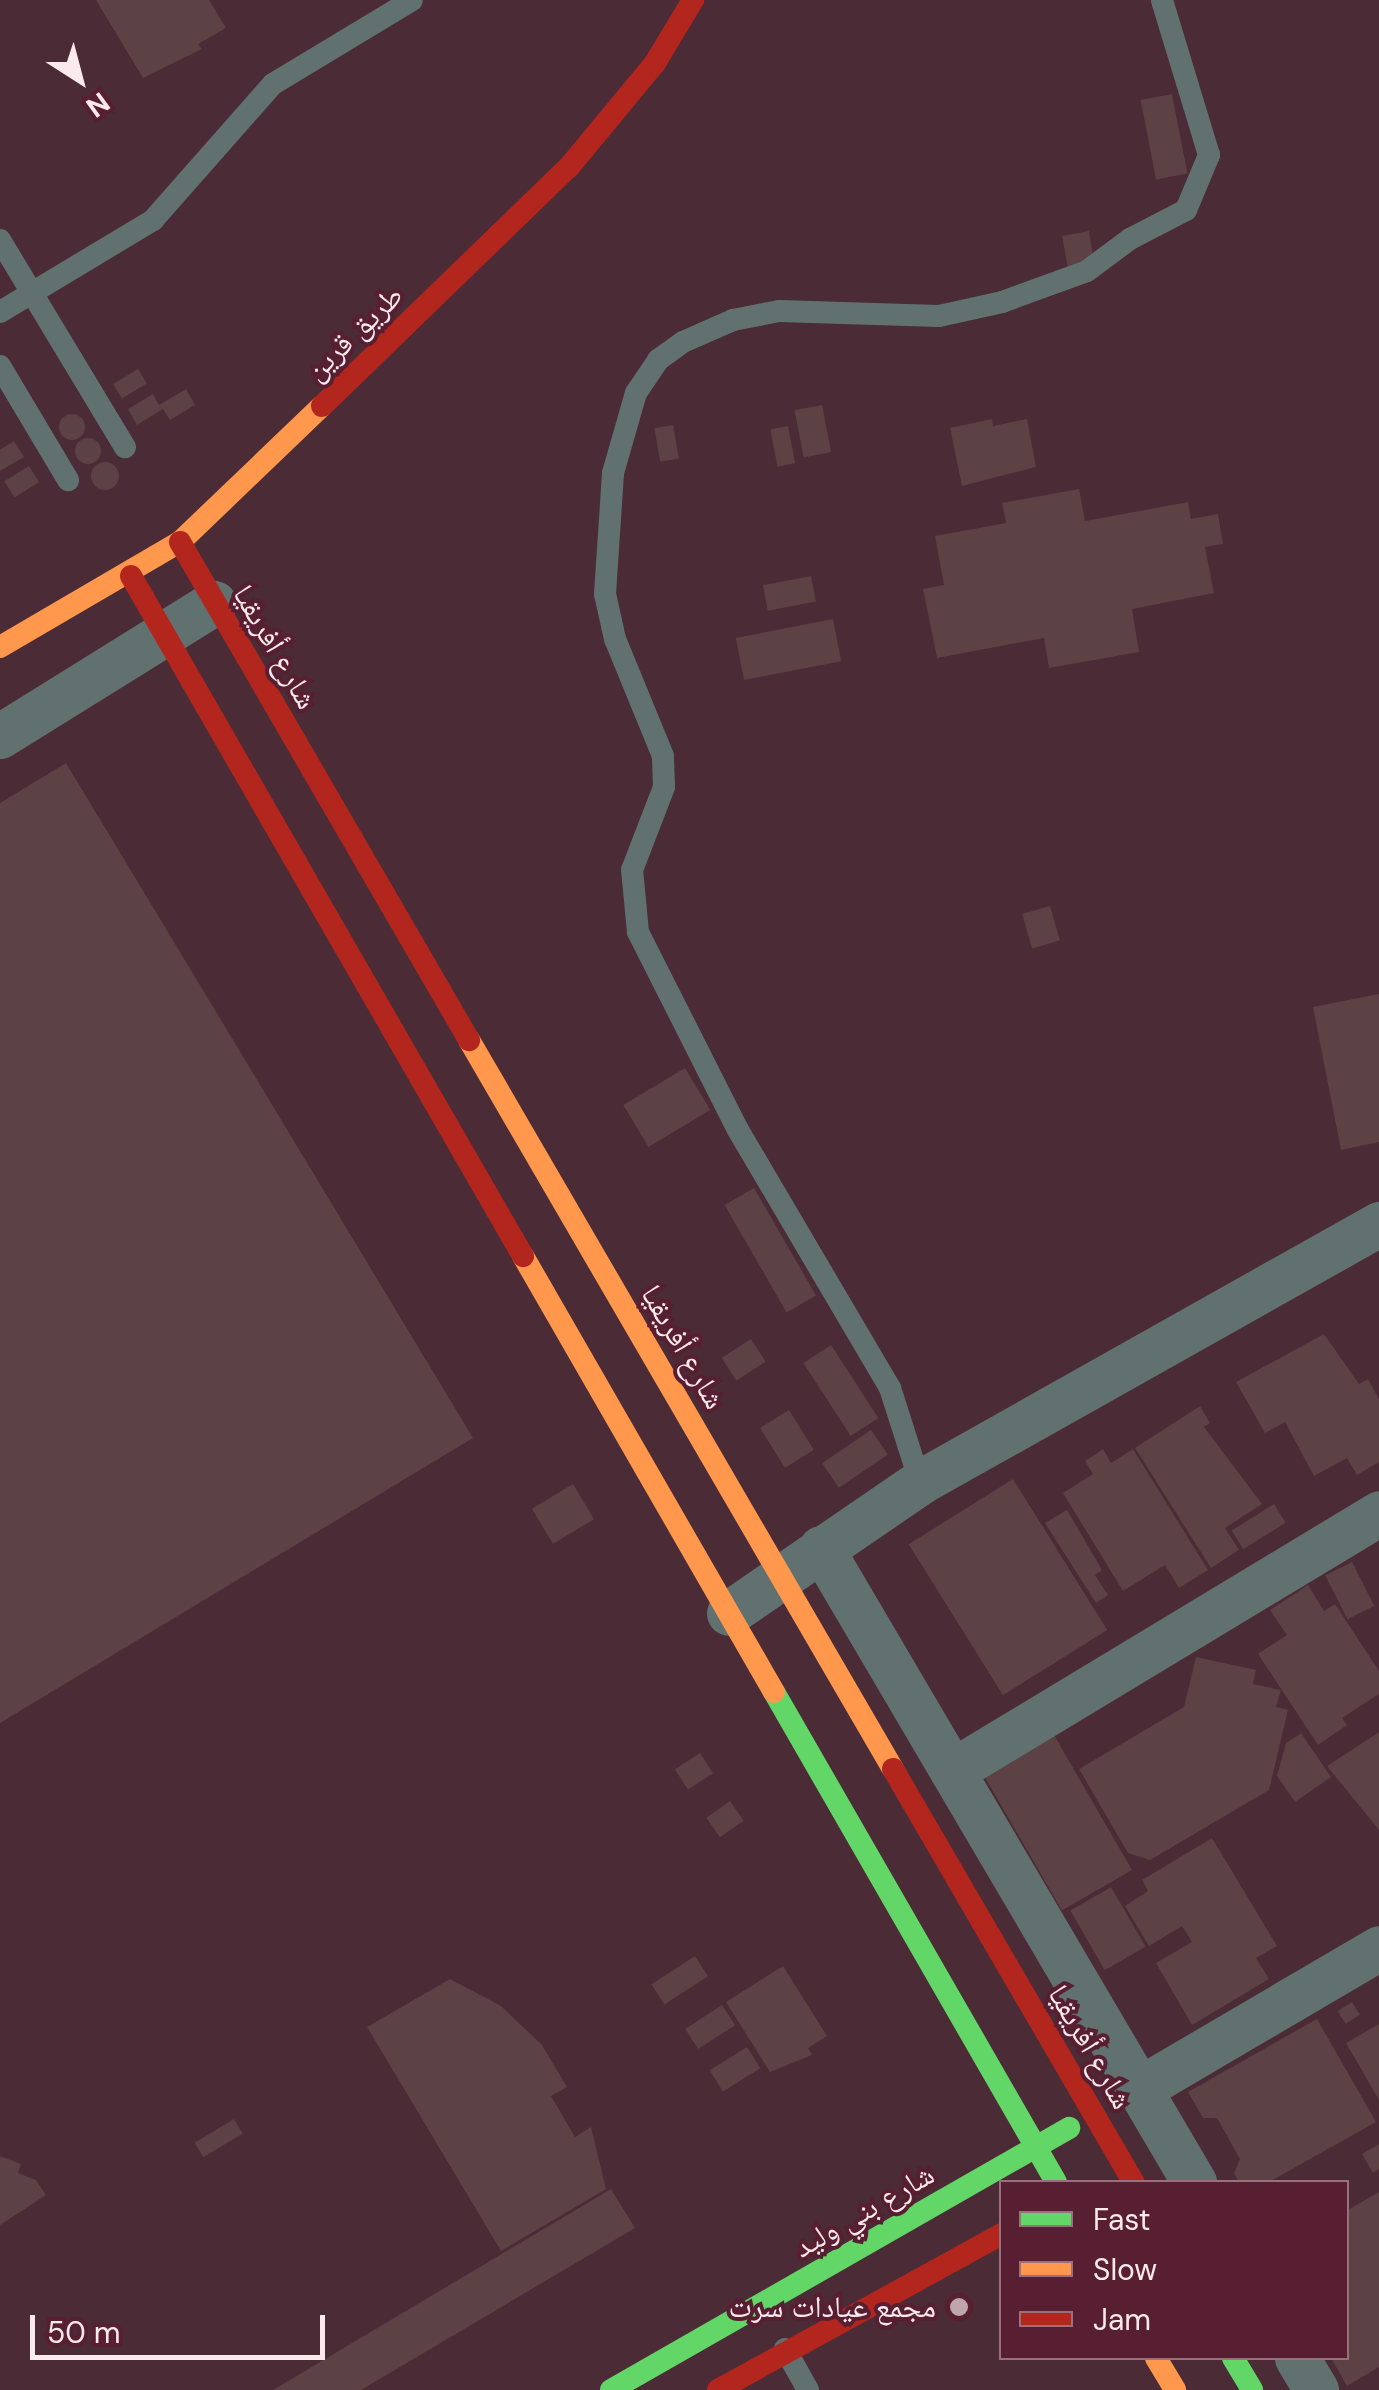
<!DOCTYPE html>
<html>
<head>
<meta charset="utf-8">
<style>
  body { margin:0 }
  #map { position:relative; width:1379px; height:2390px; overflow:hidden; background:#4b2b36; font-family:"DM Sans","Noto Naskh Arabic",sans-serif }
  div>[style] { position:absolute }
  .building>* { inset:0; background:#5c4145; transform-origin:0 0 }
  .round { border-radius:50% }
  .lane>* { height:22px; margin:-11px; padding:0 11px; transform-origin:11px; border-radius:11px; background:#617170 }
  .street>* { height:45px; margin:-22.5px; padding:0 22.5px; transform-origin:22.5px; border-radius:22.5px; background:#617170 }
  .fast>* { height:22px; margin:-11px; padding:0 11px; transform-origin:11px; border-radius:11px; background:#63d668 }
  .slow>* { height:22px; margin:-11px; padding:0 11px; transform-origin:11px; border-radius:11px; background:#ff974d }
  .jam>* { height:22px; margin:-11px; padding:0 11px; transform-origin:11px; border-radius:11px; background:#b3261e }
  .dots>* { width:28px; height:28px; translate:-50% -50%; box-sizing:border-box; border:5px solid #581e31; border-radius:50% }
  span { translate:-50% -50%; white-space:nowrap; text-align:center; line-height:1.15; -webkit-text-stroke:8px #581e31; paint-order:stroke }
  .street-label { font-size:30px; color:#faeaed }
  .poi-label { font-size:30px; color:#faeaed }
  .right { translate:-100% -50%; text-align:right }
  .legend { position:absolute; left:999px; top:2180px; width:350px; height:180px; box-sizing:border-box; background:#581e31; border:2px solid #99707c; margin:0; padding:12px 18px; list-style:none; font-size:30px; color:#faeaed }
  .legend li { display:flex; align-items:center; gap:20px; height:50px }
  .legend b { width:50px; border:2px solid #99707c }
  .north { position:absolute; left:30px; top:30px; width:100px; height:100px; -webkit-text-stroke:8px #581e31; paint-order:stroke; rotate:144deg; font-size:28px; font-weight:700; line-height:40px; text-align:center; color:#faeaed }
  .north::after { content:''; display:block; margin:auto; width:35px; height:45px; background:#faeaed; clip-path:polygon(50% 0,100% 100%,50% 72%,0 100%) }
  .scale { position:absolute; left:30px; top:2315px; width:295px; height:45px; box-sizing:border-box; border:5px solid #faeaed; border-top:0; padding-left:12px; font-size:30px; line-height:35px; white-space:nowrap; color:#faeaed; -webkit-text-stroke:8px #581e31; paint-order:stroke }
</style>
</head>
<body>
<div id="map">
  <div class="building">
    <i style="clip-path:polygon(96px 0,209px 0,226px 28px,198px 44px,202px 49px,143px 78px)"></i>
    <i style="left:1172px;top:94px;width:81px;height:32px;rotate:79deg"></i>
    <i style="clip-path:polygon(1089px 231px,1093px 256px,1068px 268px,1062px 236px)"></i>
    <i style="left:138px;top:369px;width:17px;height:29px;rotate:59deg"></i>
    <i style="clip-path:polygon(186px 389px,195px 405px,170px 420px,163px 409px,137px 425px,128px 409px,153px 394px,159px 405px)"></i>
    <i style="left:822px;top:405px;width:48px;height:28px;rotate:79deg"></i>
    <i class="round" style="left:59px;top:414px;width:26px;height:26px"></i>
    <i style="clip-path:polygon(992px 419px,993px 426px,1027px 419px,1036px 467px,962px 486px,950px 428px)"></i>
    <i style="left:673px;top:425px;width:34px;height:19px;rotate:80deg"></i>
    <i style="left:788px;top:426px;width:38px;height:18px;rotate:79deg"></i>
    <i class="round" style="left:75px;top:438px;width:26px;height:26px"></i>
    <i style="clip-path:polygon(14px 441px,24px 457px,0 471px,0 450px)"></i>
    <i class="round" style="left:91px;top:462px;width:28px;height:28px"></i>
    <i style="left:29px;top:466px;width:19px;height:29px;rotate:58deg"></i>
    <i style="clip-path:polygon(1079px 489px,1085px 521px,1188px 502px,1191px 519px,1218px 514px,1223px 544px,1205px 547px,1214px 593px,1132px 609px,1139px 652px,1049px 668px,1044px 638px,937px 658px,923px 589px,944px 585px,935px 536px,1006px 523px,1002px 503px)"></i>
    <i style="left:811px;top:576px;width:26px;height:49px;rotate:79deg"></i>
    <i style="left:833px;top:619px;width:43px;height:99px;rotate:79deg"></i>
    <i style="clip-path:polygon(66px 763px,473px 1438px,0 1723px,0 803px)"></i>
    <i style="left:1050px;top:906px;width:36px;height:29px;rotate:74deg"></i>
    <i style="clip-path:polygon(1379px 994px,1379px 1142px,1341px 1150px,1313px 1007px)"></i>
    <i style="left:685px;top:1068px;width:49px;height:72px;rotate:59deg"></i>
    <i style="left:754px;top:1188px;width:124px;height:34px;rotate:60deg"></i>
    <i style="clip-path:polygon(1324px 1334px,1359px 1384px,1368px 1379px,1379px 1399px,1379px 1462px,1357px 1475px,1347px 1458px,1314px 1476px,1285px 1422px,1265px 1433px,1236px 1382px)"></i>
    <i style="left:751px;top:1339px;width:27px;height:35px;rotate:57deg"></i>
    <i style="left:831px;top:1345px;width:87px;height:33px;rotate:57deg"></i>
    <i style="clip-path:polygon(1200px 1406px,1210px 1423px,1204px 1427px,1262px 1504px,1225px 1528px,1239px 1550px,1211px 1568px,1135px 1448px)"></i>
    <i style="left:789px;top:1410px;width:47px;height:34px;rotate:58deg"></i>
    <i style="left:871px;top:1430px;width:30px;height:59px;rotate:56deg"></i>
    <i style="clip-path:polygon(1103px 1449px,1111px 1463px,1133px 1449px,1208px 1570px,1179px 1588px,1165px 1565px,1123px 1591px,1063px 1493px,1093px 1474px,1085px 1461px)"></i>
    <i style="left:1013px;top:1479px;width:178px;height:123px;rotate:58deg"></i>
    <i style="left:573px;top:1484px;width:41px;height:48px;rotate:59deg"></i>
    <i style="left:1274px;top:1504px;width:22px;height:50px;rotate:58deg"></i>
    <i style="clip-path:polygon(1067px 1510px,1102px 1570px,1095px 1575px,1108px 1595px,1096px 1603px,1045px 1523px)"></i>
    <i style="left:1352px;top:1562px;width:49px;height:30px;rotate:63deg"></i>
    <i style="clip-path:polygon(1308px 1585px,1324px 1611px,1335px 1604px,1379px 1671px,1379px 1694px,1342px 1718px,1347px 1725px,1318px 1745px,1258px 1654px,1287px 1635px,1270px 1610px)"></i>
    <i style="clip-path:polygon(1196px 1657px,1256px 1670px,1253px 1684px,1281px 1690px,1276px 1707px,1288px 1710px,1269px 1790px,1150px 1860px,1128px 1853px,1079px 1769px,1184px 1707px)"></i>
    <i style="left:1050px;top:1728px;width:164px;height:81px;rotate:60deg"></i>
    <i style="clip-path:polygon(1379px 1732px,1379px 1830px,1327px 1766px)"></i>
    <i style="clip-path:polygon(1301px 1733px,1331px 1777px,1295px 1802px,1277px 1776px,1286px 1743px)"></i>
    <i style="left:700px;top:1753px;width:24px;height:30px;rotate:57deg"></i>
    <i style="left:730px;top:1801px;width:24px;height:29px;rotate:55deg"></i>
    <i style="clip-path:polygon(1212px 1838px,1277px 1946px,1256px 1958px,1269px 1979px,1192px 2025px,1156px 1963px,1192px 1942px,1182px 1926px,1149px 1946px,1125px 1906px,1148px 1891px,1142px 1880px)"></i>
    <i style="left:1111px;top:1887px;width:69px;height:47px;rotate:60deg"></i>
    <i style="left:695px;top:1956px;width:24px;height:52px;rotate:57deg"></i>
    <i style="clip-path:polygon(783px 1966px,827px 2036px,808px 2048px,812px 2055px,770px 2072px,726px 2002px)"></i>
    <i style="clip-path:polygon(450px 1979px,501px 2006px,542px 2045px,567px 2087px,551px 2096px,575px 2137px,591px 2127px,606px 2189px,501px 2251px,367px 2027px)"></i>
    <i style="left:1352px;top:2002px;width:15px;height:17px;rotate:58deg"></i>
    <i style="left:722px;top:2005px;width:24px;height:44px;rotate:57deg"></i>
    <i style="clip-path:polygon(1317px 2019px,1376px 2122px,1269px 2182px,1239px 2182px,1234px 2173px,1240px 2159px,1217px 2118px,1203px 2118px,1188px 2092px)"></i>
    <i style="clip-path:polygon(1379px 2024px,1379px 2100px,1346px 2043px)"></i>
    <i style="left:747px;top:2047px;width:25px;height:44px;rotate:58deg"></i>
    <i style="left:234px;top:2119px;width:17px;height:46px;rotate:59deg"></i>
    <i style="clip-path:polygon(1379px 2144px,1379px 2169px,1373px 2173px,1362px 2154px)"></i>
    <i style="clip-path:polygon(0 2156px,21px 2164px,18px 2173px,36px 2180px,46px 2195px,0 2225px)"></i>
    <i style="clip-path:polygon(611px 2189px,635px 2228px,361px 2390px,273px 2390px)"></i>
    <i style="clip-path:polygon(1379px 2192px,1379px 2367px,1347px 2386px,1331px 2358px,1346px 2358px,1346px 2211px)"></i>
  </div>
  <div class="lane">
    <i style="left:0;top:240px;width:242px;rotate:58.9deg"></i>
    <i style="left:0;top:312px;width:179px;rotate:-31deg"></i>
    <i style="left:153px;top:220px;width:181px;rotate:-48.6deg"></i>
    <i style="left:273px;top:84px;width:162px;rotate:-31.1deg"></i>
    <i style="left:0;top:366px;width:133px;rotate:59.2deg"></i>
    <i style="left:920px;top:1482px;width:99px;rotate:-107.7deg"></i>
    <i style="left:890px;top:1388px;width:299px;rotate:-120.5deg"></i>
    <i style="left:738px;top:1130px;width:222px;rotate:-116.8deg"></i>
    <i style="left:638px;top:932px;width:62px;rotate:-95.5deg"></i>
    <i style="left:632px;top:870px;width:89px;rotate:-68.9deg"></i>
    <i style="left:664px;top:787px;width:31px;rotate:-92deg"></i>
    <i style="left:663px;top:756px;width:126px;rotate:-112.3deg"></i>
    <i style="left:615px;top:639px;width:46px;rotate:-102.5deg"></i>
    <i style="left:605px;top:594px;width:121px;rotate:-86.2deg"></i>
    <i style="left:613px;top:473px;width:83px;rotate:-74deg"></i>
    <i style="left:636px;top:393px;width:40px;rotate:-56deg"></i>
    <i style="left:658px;top:360px;width:31px;rotate:-36deg"></i>
    <i style="left:683px;top:342px;width:55px;rotate:-23.7deg"></i>
    <i style="left:733px;top:320px;width:47px;rotate:-11.1deg"></i>
    <i style="left:779px;top:311px;width:160px;rotate:1.8deg"></i>
    <i style="left:939px;top:316px;width:65px;rotate:-12.5deg"></i>
    <i style="left:1002px;top:302px;width:90px;rotate:-20deg"></i>
    <i style="left:1087px;top:271px;width:54px;rotate:-36.7deg"></i>
    <i style="left:1130px;top:239px;width:63px;rotate:-27.4deg"></i>
    <i style="left:1186px;top:210px;width:60px;rotate:-67.3deg"></i>
    <i style="left:1209px;top:155px;width:162px;rotate:-106.9deg"></i>
    <i style="left:785px;top:2349px;width:47px;rotate:60.7deg"></i>
  </div>
  <div class="street">
    <i style="left:0;top:736px;width:252px;rotate:-31.9deg"></i>
    <i style="left:821px;top:1548px;width:736px;rotate:59.53deg"></i>
    <i style="left:729px;top:1613px;width:232px;rotate:-34.4deg"></i>
    <i style="left:920px;top:1482px;width:527px;rotate:-29.34deg"></i>
    <i style="left:952px;top:1771px;width:499px;rotate:-31.1deg"></i>
    <i style="left:1139px;top:2089px;width:278px;rotate:-30.4deg"></i>
    <i style="left:1297px;top:2358px;width:37px;rotate:59deg"></i>
  </div>
  <div class="fast">
    <i style="left:774px;top:1692px;width:565px;rotate:60.08deg"></i>
    <i style="left:1233px;top:2358px;width:37px;rotate:59deg"></i>
    <i style="left:611px;top:2390px;width:528px;rotate:-29.77deg"></i>
  </div>
  <div class="slow">
    <i style="left:0;top:647px;width:208px;rotate:-30.3deg"></i>
    <i style="left:180px;top:542px;width:197px;rotate:-43.8deg"></i>
    <i style="left:469px;top:1040px;width:843px;rotate:59.82deg"></i>
    <i style="left:523px;top:1256px;width:503px;rotate:60.07deg"></i>
    <i style="left:1156px;top:2358px;width:37px;rotate:59deg"></i>
  </div>
  <div class="jam">
    <i style="left:322px;top:406px;width:344px;rotate:-44.1deg"></i>
    <i style="left:569px;top:167px;width:135px;rotate:-50.4deg"></i>
    <i style="left:655px;top:63px;width:74px;rotate:-58.9deg"></i>
    <i style="left:180px;top:542px;width:576px;rotate:59.87deg"></i>
    <i style="left:131px;top:576px;width:785px;rotate:60.04deg"></i>
    <i style="left:893px;top:1769px;width:478px;rotate:59.8deg"></i>
    <i style="left:718px;top:2390px;width:324px;rotate:-28.8deg"></i>
  </div>
  <div class="dots">
    <i style="left:959px;top:2307px;background:#bda7ad"></i>
  </div>
  <div class="street-label">
    <span style="left:354px;top:333px;rotate:-44deg">طريق قرين</span>
    <span style="left:275px;top:647px;rotate:60deg">شارع أفريقيا</span>
    <span style="left:683px;top:1347px;rotate:60deg">شارع أفريقيا</span>
    <span style="left:1090px;top:2047px;rotate:60deg">شارع أفريقيا</span>
    <span style="left:864px;top:2211px;rotate:-30deg">شارع بني وليد</span>
  </div>
  <div class="poi-label">
    <span class="right" style="left:936px;top:2307px">مجمع عيادات سرت</span>
  </div>
  <ul class="legend">
  <li><b style="height:12px;background:#63d668"></b>Fast</li>
  <li><b style="height:12px;background:#ff974d"></b>Slow</li>
  <li><b style="height:12px;background:#b3261e"></b>Jam</li>
  </ul>
  <div class="north">N</div>
  <div class="scale">50 m</div>
</div>
</body>
</html>
